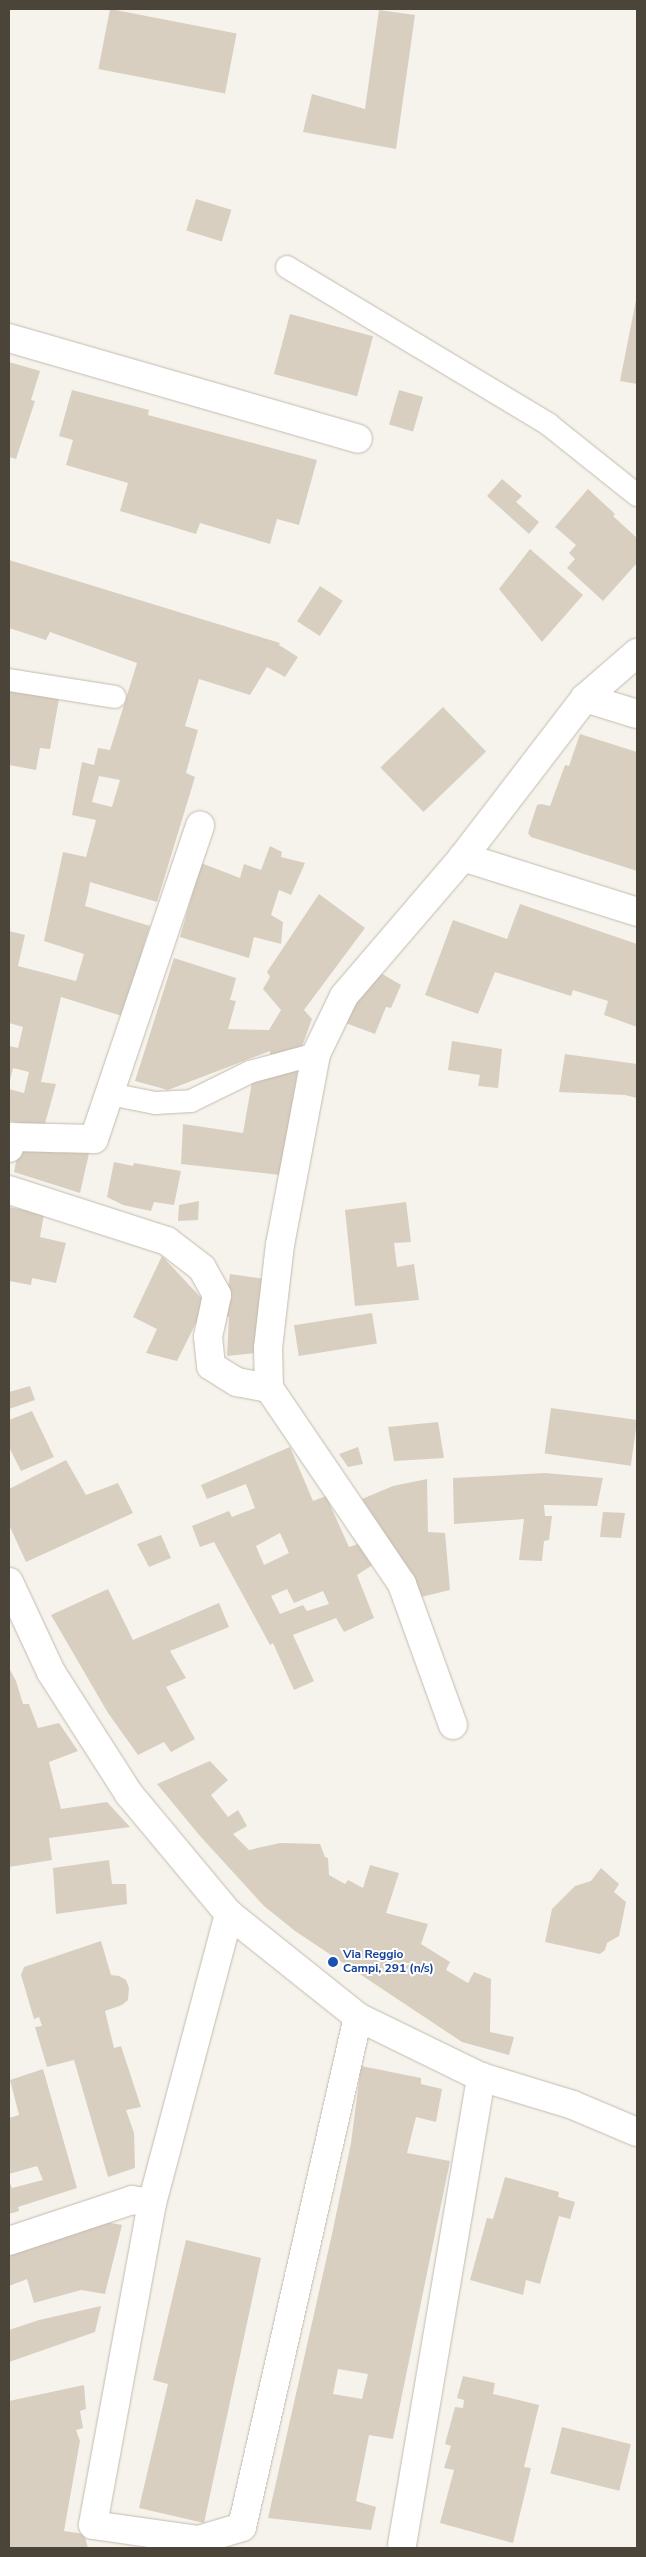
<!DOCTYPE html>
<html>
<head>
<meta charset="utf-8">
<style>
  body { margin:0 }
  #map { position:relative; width:646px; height:2557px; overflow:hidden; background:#f6f3ec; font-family:"Nunito Sans",sans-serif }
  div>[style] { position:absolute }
  .building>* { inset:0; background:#d8cfc1; transform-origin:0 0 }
  .roads { filter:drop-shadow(0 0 1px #c2bbae) drop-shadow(0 0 1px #c2bbae) }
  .service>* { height:22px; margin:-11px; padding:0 11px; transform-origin:11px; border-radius:11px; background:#fff }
  .minor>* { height:28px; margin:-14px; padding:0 14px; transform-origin:14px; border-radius:14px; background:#fff }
  .dots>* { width:14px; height:14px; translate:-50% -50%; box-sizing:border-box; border:2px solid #fff; border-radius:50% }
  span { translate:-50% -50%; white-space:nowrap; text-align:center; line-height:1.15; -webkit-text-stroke:4px #fff; paint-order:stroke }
  .transit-label { font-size:12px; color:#164399; font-weight:700 }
  .left { translate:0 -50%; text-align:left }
  .frame { position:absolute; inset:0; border:10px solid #4b4439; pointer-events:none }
</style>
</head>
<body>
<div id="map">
  <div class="building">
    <i style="left:110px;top:9px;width:129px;height:61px;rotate:11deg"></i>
    <i style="clip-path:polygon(379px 10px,415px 15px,396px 149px,303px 132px,312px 94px,365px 109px)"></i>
    <i style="left:196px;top:199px;width:37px;height:33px;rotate:17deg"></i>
    <i style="clip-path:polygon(636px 300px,637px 300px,637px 384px,620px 381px)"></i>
    <i style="left:290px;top:314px;width:86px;height:62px;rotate:15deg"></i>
    <i style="clip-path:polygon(9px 362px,40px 371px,31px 400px,35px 401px,16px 459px,9px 457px)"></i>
    <i style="clip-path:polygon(72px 390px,149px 410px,148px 415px,317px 460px,299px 525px,277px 519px,270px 544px,200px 523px,196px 534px,120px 511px,128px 483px,66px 465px,73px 440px,59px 436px)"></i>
    <i style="left:399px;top:390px;width:25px;height:36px;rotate:16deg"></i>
    <i style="clip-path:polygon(502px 479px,522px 496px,516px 502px,539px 522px,529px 534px,487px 496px)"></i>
    <i style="clip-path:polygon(588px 489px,615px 514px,613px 516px,637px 538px,637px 563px,603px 601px,567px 568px,575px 559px,569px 553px,576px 545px,555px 527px)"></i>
    <i style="clip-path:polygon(530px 549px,583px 595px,542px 642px,499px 589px)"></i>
    <i style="clip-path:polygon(evenodd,9px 560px,280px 643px,279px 645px,298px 657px,285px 677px,267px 667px,250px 695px,199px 679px,185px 726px,198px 730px,186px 773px,195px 777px,157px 902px,90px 882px,88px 894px,85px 906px,150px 926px,122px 1016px,61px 997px,41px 1082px,56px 1084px,44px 1127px,9px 1121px,9px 1089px,24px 1093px,29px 1072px,13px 1068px,9px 1085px,9px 1046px,18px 1048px,23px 1027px,9px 1023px,9px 931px,25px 935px,18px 966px,76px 981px,84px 954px,44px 941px,63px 852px,86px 857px,96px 820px,72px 815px,82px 762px,94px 765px,98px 748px,110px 750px,137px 663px,50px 632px,46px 640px,9px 628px,9px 560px,99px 776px,120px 780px,112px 807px,92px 802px,99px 776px)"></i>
    <i style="left:320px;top:586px;width:27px;height:42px;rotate:33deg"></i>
    <i style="clip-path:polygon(9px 691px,59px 699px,50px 749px,40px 748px,36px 770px,9px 765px)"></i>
    <i style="left:443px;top:707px;width:62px;height:87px;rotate:46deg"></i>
    <i style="clip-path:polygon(580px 734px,637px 752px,637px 871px,531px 837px,528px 833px,537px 805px,541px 804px,550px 806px,565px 765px,569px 766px)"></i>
    <i style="clip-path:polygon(270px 846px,282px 852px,281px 857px,305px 863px,291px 895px,279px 890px,271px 915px,283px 922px,281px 944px,254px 937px,249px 958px,180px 937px,201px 863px,240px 878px,244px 864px,261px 870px)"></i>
    <i style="clip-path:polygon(319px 894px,365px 928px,304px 1010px,312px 1019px,300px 1052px,271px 1062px,270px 1051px,168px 1090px,135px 1081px,174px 958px,236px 978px,230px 1000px,236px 1001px,228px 1029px,269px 1030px,281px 1010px,263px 989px,270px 977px,267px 972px)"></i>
    <i style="clip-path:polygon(520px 904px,637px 944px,637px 1027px,604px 1015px,608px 1001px,573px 990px,571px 996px,495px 972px,478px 1014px,425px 995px,453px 920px,507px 939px)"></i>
    <i style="clip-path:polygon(379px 972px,401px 985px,391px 1008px,386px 1007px,375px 1034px,343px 1022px,351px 1003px)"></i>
    <i style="clip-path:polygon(452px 1041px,502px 1049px,498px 1088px,478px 1086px,480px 1075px,448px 1070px)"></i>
    <i style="clip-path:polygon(565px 1054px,637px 1064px,637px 1098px,625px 1095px,559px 1092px)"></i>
    <i style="clip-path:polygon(299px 1064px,280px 1175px,181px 1164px,183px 1124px,243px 1133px,253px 1076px)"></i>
    <i style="clip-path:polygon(59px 1146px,90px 1149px,80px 1193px,14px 1172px,19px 1147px,58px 1153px)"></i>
    <i style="clip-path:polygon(114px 1162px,133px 1166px,134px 1163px,181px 1171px,174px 1205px,154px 1202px,151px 1211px,123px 1205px,107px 1197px)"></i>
    <i style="clip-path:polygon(199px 1201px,198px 1220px,178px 1221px,179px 1205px)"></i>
    <i style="clip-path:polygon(406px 1202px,411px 1242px,394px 1243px,397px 1267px,414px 1264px,419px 1300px,355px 1306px,345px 1210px)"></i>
    <i style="clip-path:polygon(9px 1207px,44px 1214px,40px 1237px,66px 1243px,56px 1283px,32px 1278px,31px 1285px,9px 1281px)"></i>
    <i style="clip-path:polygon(162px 1256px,206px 1303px,177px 1361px,146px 1353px,157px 1329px,133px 1317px)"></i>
    <i style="clip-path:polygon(230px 1274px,265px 1279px,257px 1353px,227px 1356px,229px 1317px,224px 1317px)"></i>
    <i style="left:372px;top:1313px;width:31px;height:79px;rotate:81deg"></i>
    <i style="clip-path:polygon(30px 1386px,35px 1400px,9px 1409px,9px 1392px)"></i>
    <i style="left:551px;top:1408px;width:87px;height:46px;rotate:8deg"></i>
    <i style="clip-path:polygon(32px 1411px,54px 1457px,21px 1471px,9px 1447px,9px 1420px)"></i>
    <i style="clip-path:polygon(438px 1422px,444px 1458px,394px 1461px,388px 1427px)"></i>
    <i style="clip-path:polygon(evenodd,290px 1447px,313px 1501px,326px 1496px,349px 1547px,364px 1542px,374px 1564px,357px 1575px,374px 1618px,344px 1632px,336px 1618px,293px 1635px,314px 1681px,294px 1690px,273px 1643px,270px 1645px,214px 1542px,200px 1547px,192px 1526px,229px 1511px,232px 1517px,255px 1508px,246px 1484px,207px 1499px,201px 1485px,290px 1447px,280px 1533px,289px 1553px,264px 1565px,256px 1546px,280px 1533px,290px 1447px,287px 1589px,294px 1603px,323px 1591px,329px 1604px,307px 1611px,303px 1605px,280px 1614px,271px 1596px,287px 1589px)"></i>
    <i style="clip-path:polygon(358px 1447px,363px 1464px,348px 1467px,339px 1454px)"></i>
    <i style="clip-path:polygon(66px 1460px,86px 1495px,118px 1483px,133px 1513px,26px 1562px,9px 1525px,9px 1489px)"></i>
    <i style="clip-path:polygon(545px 1473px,603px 1478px,597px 1506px,544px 1505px,545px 1516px,552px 1516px,549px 1540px,544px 1541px,542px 1561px,519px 1560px,524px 1519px,454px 1524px,453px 1478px)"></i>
    <i style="clip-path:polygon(427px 1479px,428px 1532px,445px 1533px,450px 1590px,421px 1597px,413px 1576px,362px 1499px,393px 1486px)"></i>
    <i style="clip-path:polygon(603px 1512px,625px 1513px,621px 1538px,600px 1537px)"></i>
    <i style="clip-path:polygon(161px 1535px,171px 1558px,149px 1567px,137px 1544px)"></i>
    <i style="clip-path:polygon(108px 1589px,133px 1640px,219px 1603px,229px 1627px,170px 1651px,186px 1678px,166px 1687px,195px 1739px,171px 1752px,164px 1742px,138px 1755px,108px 1713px,51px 1615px)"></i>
    <i style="clip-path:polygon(9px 1668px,16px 1681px,23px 1704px,29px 1704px,38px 1728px,59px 1723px,78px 1751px,49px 1762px,61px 1809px,107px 1802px,130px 1827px,49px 1838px,52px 1860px,9px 1867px)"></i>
    <i style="clip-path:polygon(210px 1761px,228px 1780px,211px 1795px,228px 1817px,238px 1810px,247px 1826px,233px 1834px,249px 1850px,280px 1843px,320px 1844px,325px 1857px,328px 1858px,329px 1875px,345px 1884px,348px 1880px,363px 1888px,370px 1865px,399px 1873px,386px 1913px,428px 1924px,421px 1944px,450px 1962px,446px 1970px,468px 1983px,474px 1972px,491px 1979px,490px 2032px,514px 2037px,509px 2055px,462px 2042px,295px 1931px,264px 1906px,200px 1836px,157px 1784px)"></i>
    <i style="clip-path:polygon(109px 1860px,112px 1884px,126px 1884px,127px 1904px,56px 1914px,53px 1868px)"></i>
    <i style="clip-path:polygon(601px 1868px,619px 1884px,614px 1892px,626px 1902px,619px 1936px,607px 1943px,605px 1950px,600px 1954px,545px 1942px,552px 1909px,575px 1886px,591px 1881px)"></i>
    <i style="clip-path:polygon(101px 1941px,111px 1975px,119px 1976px,126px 1980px,129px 1988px,128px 2000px,122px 2005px,105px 2011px,114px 2048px,121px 2046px,141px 2107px,126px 2110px,134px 2133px,135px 2168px,108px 2177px,74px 2060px,47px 2067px,35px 2027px,42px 2026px,39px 2017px,34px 2019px,21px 1975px,24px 1967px)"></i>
    <i style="clip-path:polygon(evenodd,361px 2066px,421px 2078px,421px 2084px,442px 2089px,436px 2122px,416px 2117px,407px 2153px,450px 2161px,393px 2439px,369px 2435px,356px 2501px,376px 2507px,371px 2530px,268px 2518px,332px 2234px,351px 2143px,361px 2066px,338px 2369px,368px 2374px,362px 2399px,333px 2394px,338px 2369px)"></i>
    <i style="clip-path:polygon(43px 2069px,77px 2188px,18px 2207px,19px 2211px,9px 2214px,9px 2181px,12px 2188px,43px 2180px,37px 2166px,9px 2174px,9px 2118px,19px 2115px,10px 2080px)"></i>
    <i style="clip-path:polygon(505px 2177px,559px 2192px,558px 2197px,575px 2202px,570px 2219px,559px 2216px,540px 2284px,526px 2280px,523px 2295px,470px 2280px,487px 2218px,493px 2219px)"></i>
    <i style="clip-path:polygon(96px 2220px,122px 2225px,105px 2294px,81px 2290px,34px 2303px,27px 2279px,9px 2286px,9px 2250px)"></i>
    <i style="clip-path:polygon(186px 2240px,261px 2258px,204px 2523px,139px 2508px,168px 2384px,153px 2380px)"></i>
    <i style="clip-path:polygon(101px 2306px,95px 2332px,9px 2362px,9px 2330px,39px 2320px)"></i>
    <i style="clip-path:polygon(463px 2376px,495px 2383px,493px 2394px,539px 2405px,524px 2467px,531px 2468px,513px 2543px,440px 2523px,454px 2470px,444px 2468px,451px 2446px,445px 2444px,455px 2407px,463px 2408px,464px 2400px,457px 2398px)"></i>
    <i style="clip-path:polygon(84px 2385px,86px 2409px,80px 2411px,83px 2428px,76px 2430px,80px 2441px,64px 2531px,84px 2534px,88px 2548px,9px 2548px,9px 2401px)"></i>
    <i style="left:562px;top:2427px;width:71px;height:48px;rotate:14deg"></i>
  </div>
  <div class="roads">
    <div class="service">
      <i style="left:287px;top:267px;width:305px;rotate:31deg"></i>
      <i style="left:548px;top:424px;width:114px;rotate:38.6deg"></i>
      <i style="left:9px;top:680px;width:107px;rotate:9.1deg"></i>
      <i style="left:110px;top:1094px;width:46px;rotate:11.3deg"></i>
      <i style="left:155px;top:1103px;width:36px;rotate:-3deg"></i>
      <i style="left:191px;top:1101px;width:66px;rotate:-26.2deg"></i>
      <i style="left:250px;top:1072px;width:68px;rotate:-15.3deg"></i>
    </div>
    <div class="minor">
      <i style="left:9px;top:338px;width:363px;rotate:16.1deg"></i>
      <i style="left:585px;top:698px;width:54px;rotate:17.1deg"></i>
      <i style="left:463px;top:857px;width:182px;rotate:17.5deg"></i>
      <i style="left:9px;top:1148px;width:11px;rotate:-80deg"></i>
      <i style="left:11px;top:1137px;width:83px;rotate:1.4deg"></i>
      <i style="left:94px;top:1139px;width:331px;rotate:-71.3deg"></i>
      <i style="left:9px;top:1190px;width:166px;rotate:17.9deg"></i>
      <i style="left:167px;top:1241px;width:44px;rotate:37.6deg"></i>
      <i style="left:202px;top:1268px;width:31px;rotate:61deg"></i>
      <i style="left:217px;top:1295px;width:43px;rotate:102.1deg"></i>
      <i style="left:208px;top:1337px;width:29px;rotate:84deg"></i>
      <i style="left:211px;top:1366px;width:31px;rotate:32deg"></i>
      <i style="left:237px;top:1382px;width:33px;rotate:11deg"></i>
      <i style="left:9px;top:1582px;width:99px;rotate:65deg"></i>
      <i style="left:51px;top:1672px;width:145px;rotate:57.4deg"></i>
      <i style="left:129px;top:1794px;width:156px;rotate:50.2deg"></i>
      <i style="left:229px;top:1914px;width:165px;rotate:38.6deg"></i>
      <i style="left:358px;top:2017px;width:137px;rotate:26deg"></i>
      <i style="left:481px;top:2077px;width:96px;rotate:16.9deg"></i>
      <i style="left:573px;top:2105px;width:69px;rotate:22.9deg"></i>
      <i style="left:453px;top:1725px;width:150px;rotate:-109.9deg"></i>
      <i style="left:402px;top:1584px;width:237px;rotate:-124.2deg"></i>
      <i style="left:269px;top:1388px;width:40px;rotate:-91.4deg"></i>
      <i style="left:268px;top:1348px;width:104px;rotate:-83.4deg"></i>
      <i style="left:280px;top:1245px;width:194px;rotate:-79.3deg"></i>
      <i style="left:316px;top:1054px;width:64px;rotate:-64.2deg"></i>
      <i style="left:344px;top:996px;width:183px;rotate:-49.4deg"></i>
      <i style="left:463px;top:857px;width:200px;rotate:-52.5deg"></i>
      <i style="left:585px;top:698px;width:69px;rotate:-40.9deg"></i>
      <i style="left:229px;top:1914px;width:299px;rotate:104.9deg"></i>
      <i style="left:152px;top:2203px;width:327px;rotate:100.4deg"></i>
      <i style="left:93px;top:2525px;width:107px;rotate:8.1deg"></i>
      <i style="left:199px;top:2540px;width:45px;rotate:-16.8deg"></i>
      <i style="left:242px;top:2527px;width:523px;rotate:-77.19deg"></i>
      <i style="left:9px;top:2241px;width:130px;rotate:-18.4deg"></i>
      <i style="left:132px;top:2200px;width:20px;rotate:9deg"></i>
      <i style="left:402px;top:2545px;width:475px;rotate:-80.4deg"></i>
    </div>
  </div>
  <div class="dots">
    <i style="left:333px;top:1962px;background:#1a4fb4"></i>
  </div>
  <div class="transit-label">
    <span class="left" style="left:343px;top:1962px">Via Reggio<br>Campi, 291 (n/s)</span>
  </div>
  <div class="frame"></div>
</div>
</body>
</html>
